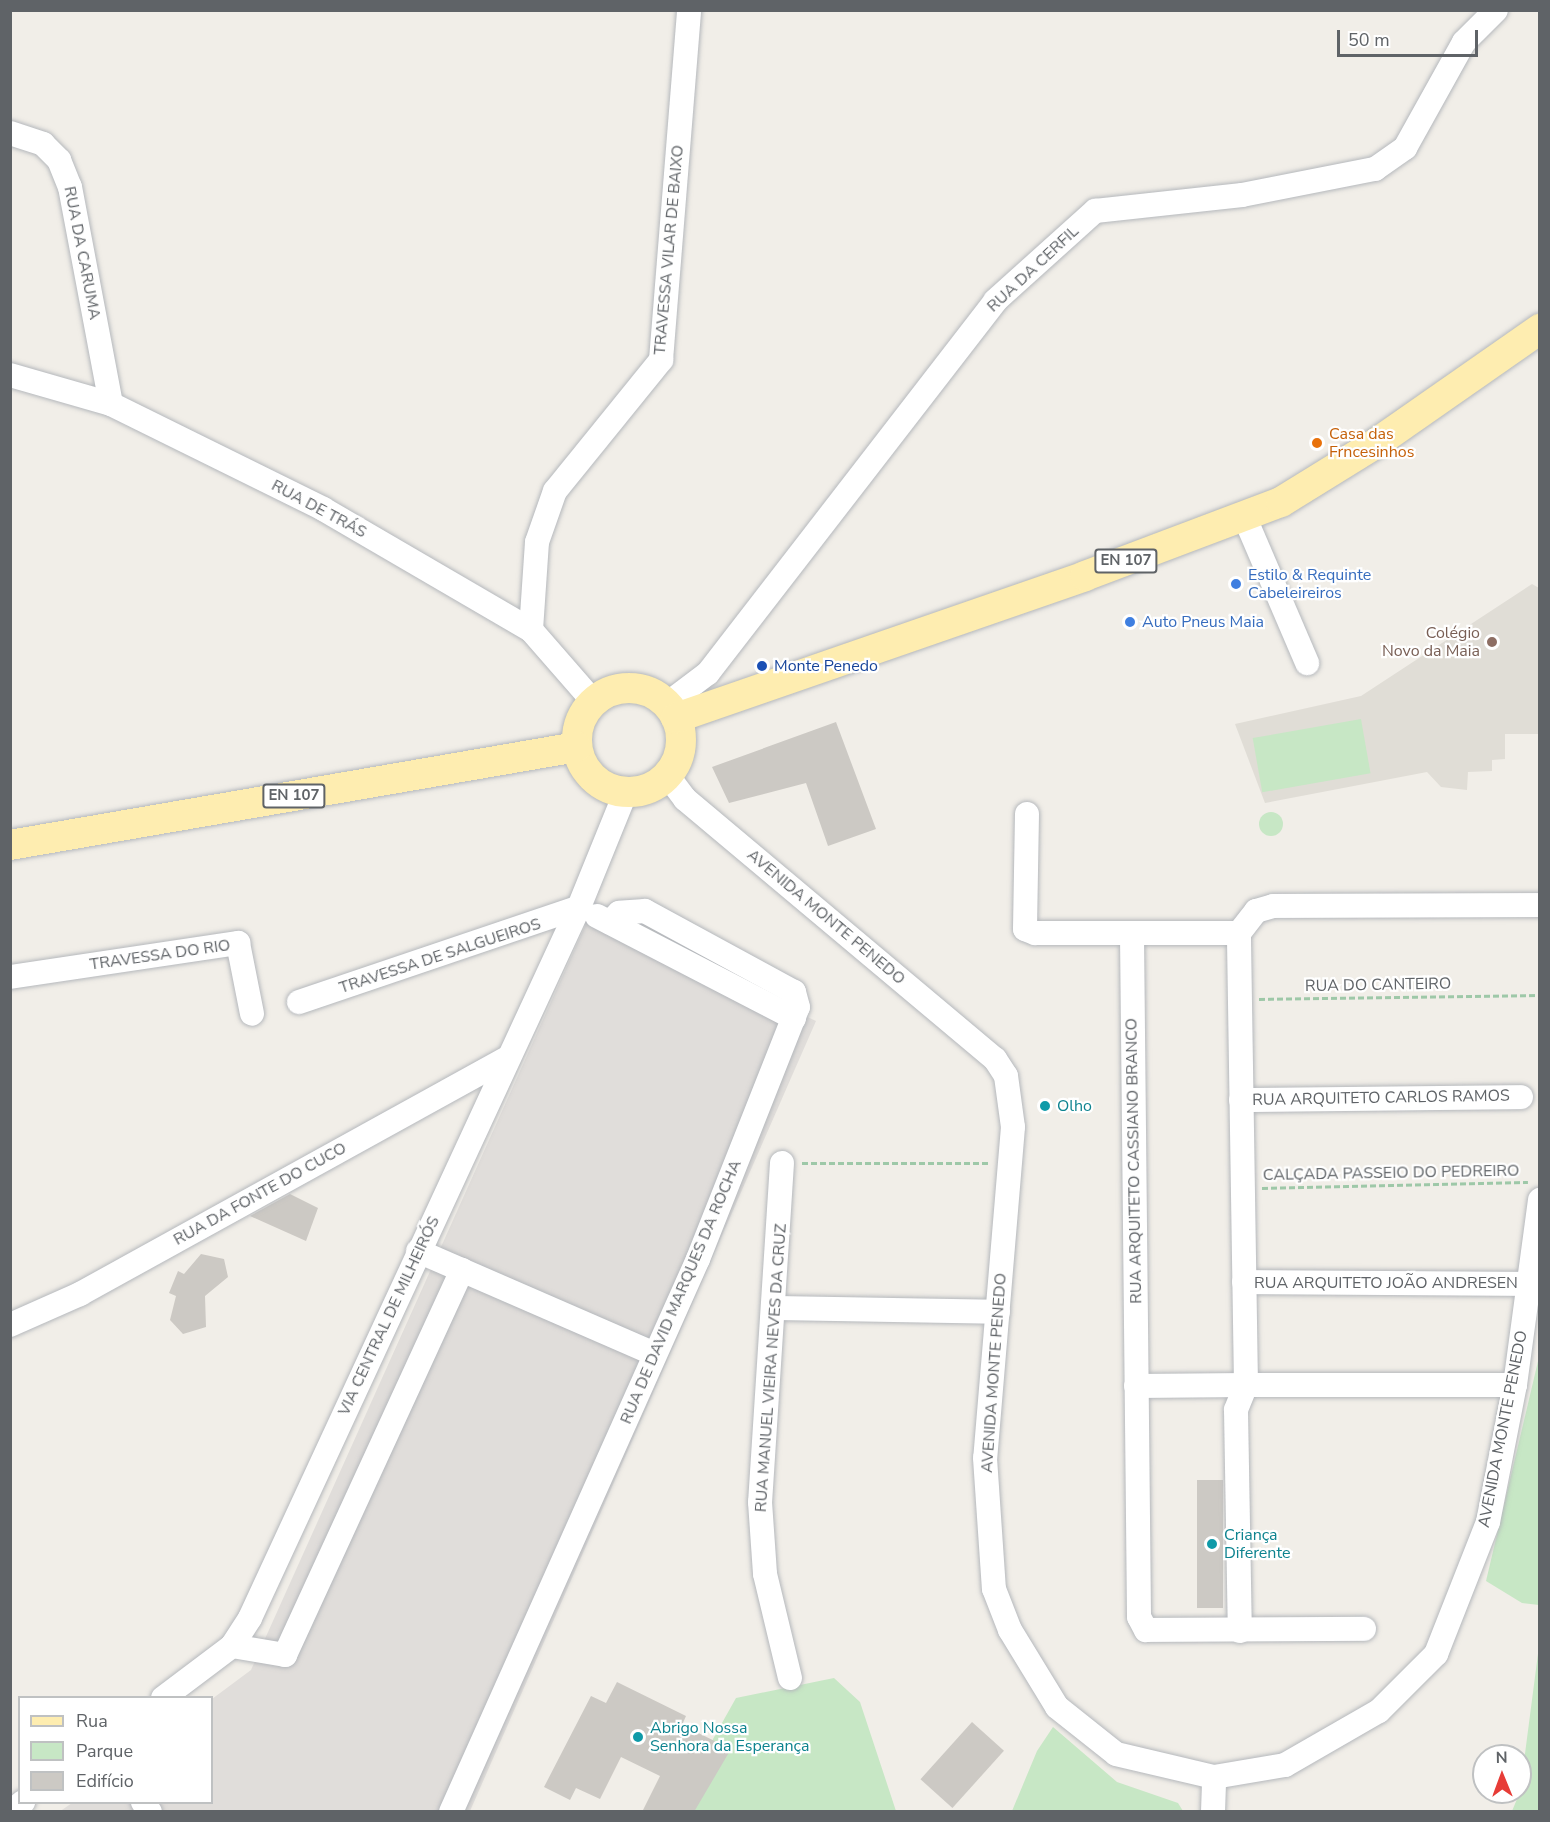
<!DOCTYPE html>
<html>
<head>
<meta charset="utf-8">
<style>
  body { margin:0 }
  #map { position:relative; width:1550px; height:1822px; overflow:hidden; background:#f1eee8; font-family:"Nunito Sans",sans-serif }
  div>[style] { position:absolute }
  .industrial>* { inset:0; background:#e0ddda }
  .education>* { inset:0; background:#e0ddd6 }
  .green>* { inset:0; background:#c7e7c5; transform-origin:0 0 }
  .round { border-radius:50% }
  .building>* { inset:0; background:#ccc9c4; transform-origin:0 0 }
  .path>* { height:3px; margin-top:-1.5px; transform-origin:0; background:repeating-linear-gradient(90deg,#9ec8a8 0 6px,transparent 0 9px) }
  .roads { filter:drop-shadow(0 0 2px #b5b8bc) drop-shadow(0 0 2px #b5b8bc) }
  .minor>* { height:24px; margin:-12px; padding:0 12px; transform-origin:12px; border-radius:12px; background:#fff }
  .major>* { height:30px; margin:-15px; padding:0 15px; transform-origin:15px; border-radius:15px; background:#feedb0 }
  .major>.ring { margin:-15px; padding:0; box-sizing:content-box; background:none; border:30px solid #feedb0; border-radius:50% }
  .dots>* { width:16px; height:16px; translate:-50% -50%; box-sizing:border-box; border:3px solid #fff; border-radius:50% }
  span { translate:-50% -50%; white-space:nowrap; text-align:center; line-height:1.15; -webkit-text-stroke:4.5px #fff; paint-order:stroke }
  .shield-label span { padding:2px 4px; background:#fff; border:2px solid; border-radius:4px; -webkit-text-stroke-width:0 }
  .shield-label { font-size:15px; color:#5f6367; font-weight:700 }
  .street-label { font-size:16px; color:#5f6367 }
  .food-label { font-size:16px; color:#c56008 }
  .left { translate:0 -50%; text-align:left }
  .shop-label { font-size:16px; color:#366cbe }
  .education-label { font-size:16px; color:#785e54 }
  .right { translate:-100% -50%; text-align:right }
  .transit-label { font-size:16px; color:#164399 }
  .culture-label { font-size:16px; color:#0d838f }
  .frame { position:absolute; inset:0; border:12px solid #5f6367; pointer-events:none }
  .legend { position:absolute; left:18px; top:1696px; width:195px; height:108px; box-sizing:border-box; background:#fff; border:2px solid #bfc1c2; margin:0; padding:8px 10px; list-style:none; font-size:18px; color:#5f6367 }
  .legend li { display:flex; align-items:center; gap:12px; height:30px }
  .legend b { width:30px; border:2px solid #bfc1c2 }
  .north { position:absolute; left:1472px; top:1744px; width:60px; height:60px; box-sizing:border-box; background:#fff; border:2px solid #bfc1c2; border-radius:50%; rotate:359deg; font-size:16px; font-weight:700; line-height:24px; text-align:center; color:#5f6367 }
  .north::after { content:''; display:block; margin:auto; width:21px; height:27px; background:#e73c37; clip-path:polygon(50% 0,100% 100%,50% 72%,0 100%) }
  .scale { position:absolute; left:1337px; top:30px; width:141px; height:27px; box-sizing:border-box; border:3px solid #5f6367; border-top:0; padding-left:8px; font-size:18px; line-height:21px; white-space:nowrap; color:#5f6367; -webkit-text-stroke:4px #fff; paint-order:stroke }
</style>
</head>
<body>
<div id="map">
  <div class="industrial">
    <i style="clip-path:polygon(590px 915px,816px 1021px,470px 1811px,59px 1812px,72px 1803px,212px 1802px,212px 1699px,251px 1670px)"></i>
  </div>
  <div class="education">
    <i style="clip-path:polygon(1532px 584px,1539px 588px,1539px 734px,1505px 734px,1505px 759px,1492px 760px,1492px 771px,1468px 772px,1467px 790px,1441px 787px,1427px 772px,1265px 803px,1235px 724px,1361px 696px)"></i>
  </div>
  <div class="green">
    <i style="left:1361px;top:719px;width:55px;height:110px;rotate:80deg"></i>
    <i class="round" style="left:1259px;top:812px;width:24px;height:24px"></i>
    <i style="clip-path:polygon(1539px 1357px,1539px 1605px,1522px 1603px,1486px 1581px)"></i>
    <i style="clip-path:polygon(1539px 1646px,1539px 1811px,1512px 1811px,1520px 1792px)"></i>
    <i style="clip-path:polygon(834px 1678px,860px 1702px,896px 1811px,681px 1812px,699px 1800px,713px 1739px,736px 1698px)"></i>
    <i style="clip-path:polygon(1053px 1727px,1117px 1782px,1178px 1803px,1183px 1811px,1012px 1811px,1037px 1751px)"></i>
  </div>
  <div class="building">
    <i style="clip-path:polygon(836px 722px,876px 829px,828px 846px,806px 783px,729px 803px,712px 767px)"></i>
    <i style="clip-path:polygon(290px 1194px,318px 1208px,306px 1241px,250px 1216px)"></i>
    <i style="clip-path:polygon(201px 1254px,224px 1259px,228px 1277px,205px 1296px,206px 1327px,183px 1334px,170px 1320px,176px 1296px,169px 1293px,178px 1271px,184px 1274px)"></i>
    <i style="left:1197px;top:1480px;width:26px;height:128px"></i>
    <i style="clip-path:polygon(617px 1682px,686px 1716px,682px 1725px,731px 1749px,694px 1812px,642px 1812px,660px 1776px,621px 1757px,600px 1799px,576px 1788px,570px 1800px,544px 1787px,591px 1696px,606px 1703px)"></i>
    <i style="left:972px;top:1722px;width:43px;height:77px;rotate:42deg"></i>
  </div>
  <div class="path">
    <i style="left:1259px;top:999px;width:281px;rotate:-0.8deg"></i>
    <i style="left:802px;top:1163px;width:189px"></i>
    <i style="left:1262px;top:1188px;width:266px;rotate:-1.3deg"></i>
  </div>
  <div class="roads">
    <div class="minor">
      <i style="left:10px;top:133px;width:35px;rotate:18deg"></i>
      <i style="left:43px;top:144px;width:23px;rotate:45deg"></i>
      <i style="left:59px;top:160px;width:29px;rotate:68deg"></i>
      <i style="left:70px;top:187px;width:221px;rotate:79.3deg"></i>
      <i style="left:10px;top:375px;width:105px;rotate:16deg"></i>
      <i style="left:111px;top:404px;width:237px;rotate:26.3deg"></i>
      <i style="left:323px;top:509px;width:241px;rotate:30.2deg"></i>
      <i style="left:531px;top:630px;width:94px;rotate:48.9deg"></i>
      <i style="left:1245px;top:518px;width:158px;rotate:66.8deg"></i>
      <i style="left:531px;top:630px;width:88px;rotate:-86.1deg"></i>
      <i style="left:537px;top:542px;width:54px;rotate:-70.6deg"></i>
      <i style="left:555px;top:491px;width:169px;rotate:-51deg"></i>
      <i style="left:661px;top:360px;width:351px;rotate:-85.4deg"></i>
      <i style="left:667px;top:704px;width:51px;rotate:-37.1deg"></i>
      <i style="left:708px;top:673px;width:470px;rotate:-52.3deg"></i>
      <i style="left:995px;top:301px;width:135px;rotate:-42deg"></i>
      <i style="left:1095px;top:211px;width:148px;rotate:-6.2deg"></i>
      <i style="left:1242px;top:195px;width:136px;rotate:-11.1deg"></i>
      <i style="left:1375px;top:169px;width:37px;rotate:-35deg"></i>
      <i style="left:1405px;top:148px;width:121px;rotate:-60.9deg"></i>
      <i style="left:1464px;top:42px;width:45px;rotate:-45deg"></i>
      <i style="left:667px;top:775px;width:30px;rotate:53deg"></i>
      <i style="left:685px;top:799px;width:405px;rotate:40deg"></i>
      <i style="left:995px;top:1059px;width:20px;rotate:57deg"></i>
      <i style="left:1006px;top:1076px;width:51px;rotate:82.2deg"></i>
      <i style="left:1013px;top:1127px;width:332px;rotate:94.8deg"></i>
      <i style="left:985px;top:1458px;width:131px;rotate:86.1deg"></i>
      <i style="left:994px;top:1589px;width:44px;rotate:68.7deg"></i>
      <i style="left:1010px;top:1630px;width:90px;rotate:58.6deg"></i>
      <i style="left:1057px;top:1707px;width:75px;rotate:38.5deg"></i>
      <i style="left:1116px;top:1754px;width:101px;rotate:13.2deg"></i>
      <i style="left:1214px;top:1777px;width:72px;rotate:-9.6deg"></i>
      <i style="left:1285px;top:1765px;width:108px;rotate:-29.9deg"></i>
      <i style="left:1379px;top:1711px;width:81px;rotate:-45deg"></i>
      <i style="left:1436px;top:1654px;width:142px;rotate:-68.5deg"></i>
      <i style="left:1488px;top:1522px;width:140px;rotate:-78.9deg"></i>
      <i style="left:1515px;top:1385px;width:187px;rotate:-82.3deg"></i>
      <i style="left:1027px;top:814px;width:115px;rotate:91deg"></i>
      <i style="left:1025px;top:929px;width:11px;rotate:22deg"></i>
      <i style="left:1035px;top:933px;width:204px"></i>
      <i style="left:597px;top:916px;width:222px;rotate:27.4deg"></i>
      <i style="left:1132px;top:935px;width:682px;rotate:89.41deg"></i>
      <i style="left:1139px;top:1617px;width:15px;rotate:62deg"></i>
      <i style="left:1146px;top:1630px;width:218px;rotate:-0.3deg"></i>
      <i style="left:10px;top:977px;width:231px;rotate:-8.5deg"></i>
      <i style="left:238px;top:943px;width:72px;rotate:78.8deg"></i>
      <i style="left:299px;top:1002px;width:296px;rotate:-18.7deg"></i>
      <i style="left:1241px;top:1100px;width:280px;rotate:-0.6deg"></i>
      <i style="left:782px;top:1163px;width:340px;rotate:93.7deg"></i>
      <i style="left:760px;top:1502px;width:72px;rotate:86deg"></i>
      <i style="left:765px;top:1574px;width:107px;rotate:76.5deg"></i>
      <i style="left:418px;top:1251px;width:258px;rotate:23.5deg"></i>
      <i style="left:1244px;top:1282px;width:284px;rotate:0.4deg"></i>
      <i style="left:774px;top:1308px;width:224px;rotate:1deg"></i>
      <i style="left:10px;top:1325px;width:77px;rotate:-23.9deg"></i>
      <i style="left:80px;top:1294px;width:488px;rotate:-28.9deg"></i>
      <i style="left:1515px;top:1385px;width:269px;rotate:180deg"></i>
      <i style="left:1246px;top:1385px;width:452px;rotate:-90.9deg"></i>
      <i style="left:1239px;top:933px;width:28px;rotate:-52deg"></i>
      <i style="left:1256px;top:911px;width:18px;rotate:-16deg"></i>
      <i style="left:1273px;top:906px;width:267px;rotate:-0.2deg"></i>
      <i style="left:1136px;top:1386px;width:110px;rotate:-0.5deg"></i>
      <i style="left:1246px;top:1385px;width:27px;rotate:112deg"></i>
      <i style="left:1236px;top:1410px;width:221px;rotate:89deg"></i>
      <i style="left:232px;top:1646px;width:54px;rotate:9.6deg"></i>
      <i style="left:285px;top:1655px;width:424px;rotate:-65.3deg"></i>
      <i style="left:163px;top:1698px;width:86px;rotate:-37deg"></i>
      <i style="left:232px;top:1646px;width:33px;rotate:-57deg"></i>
      <i style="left:250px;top:1618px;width:783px;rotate:-65.17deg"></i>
      <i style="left:579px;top:907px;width:125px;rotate:-67.9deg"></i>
      <i style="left:143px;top:1802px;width:12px;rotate:55deg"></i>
      <i style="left:11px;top:1812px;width:16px;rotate:-40deg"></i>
      <i style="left:451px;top:1812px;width:606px;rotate:-65.93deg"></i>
      <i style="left:698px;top:1259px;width:271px;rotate:-68.4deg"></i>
      <i style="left:798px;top:1007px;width:16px;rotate:-105deg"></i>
      <i style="left:794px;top:992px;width:170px;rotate:-151.5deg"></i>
      <i style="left:645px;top:911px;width:26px;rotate:176deg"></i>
      <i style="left:619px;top:913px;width:13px;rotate:135deg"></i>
      <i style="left:1213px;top:1812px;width:35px;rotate:-88deg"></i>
    </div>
    <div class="major">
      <i class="ring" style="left:577px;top:688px;width:74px;height:74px"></i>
      <i style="left:676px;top:718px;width:433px;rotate:-19.1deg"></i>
      <i style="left:1085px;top:576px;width:210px;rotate:-20.7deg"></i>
      <i style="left:1281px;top:502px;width:114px;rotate:-31.7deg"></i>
      <i style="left:1378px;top:442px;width:198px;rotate:-34.9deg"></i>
      <i style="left:10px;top:845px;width:575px;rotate:-9.81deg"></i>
    </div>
  </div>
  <div class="dots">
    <i style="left:1317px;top:443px;background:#e8710a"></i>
    <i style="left:1236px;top:584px;background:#3f7fe0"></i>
    <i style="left:1130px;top:622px;background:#3f7fe0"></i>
    <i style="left:1492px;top:642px;background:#8d6e63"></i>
    <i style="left:762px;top:666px;background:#1a4fb4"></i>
    <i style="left:1045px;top:1106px;background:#0f9aa8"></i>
    <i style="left:1212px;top:1544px;background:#0f9aa8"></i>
    <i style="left:638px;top:1737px;background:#0f9aa8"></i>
  </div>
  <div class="shield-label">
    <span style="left:1126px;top:561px">EN 107</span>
    <span style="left:294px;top:796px">EN 107</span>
  </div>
  <div class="street-label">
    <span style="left:669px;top:250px;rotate:-85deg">TRAVESSA VILAR DE BAIXO</span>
    <span style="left:82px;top:253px;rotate:79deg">RUA DA CARUMA</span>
    <span style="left:1033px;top:269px;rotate:-43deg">RUA DA CERFIL</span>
    <span style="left:319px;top:509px;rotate:28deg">RUA DE TRÁS</span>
    <span style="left:826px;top:917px;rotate:40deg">AVENIDA MONTE PENEDO</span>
    <span style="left:160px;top:955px;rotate:-8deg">TRAVESSA DO RIO</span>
    <span style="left:440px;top:956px;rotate:-18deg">TRAVESSA DE SALGUEIROS</span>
    <span style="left:1378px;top:985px;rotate:-1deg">RUA DO CANTEIRO</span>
    <span style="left:1381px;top:1098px;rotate:-1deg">RUA ARQUITETO CARLOS RAMOS</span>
    <span style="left:1134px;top:1161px;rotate:-91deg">RUA ARQUITETO CASSIANO BRANCO</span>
    <span style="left:1391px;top:1173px;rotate:-1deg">CALÇADA PASSEIO DO PEDREIRO</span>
    <span style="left:260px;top:1194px;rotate:-29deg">RUA DA FONTE DO CUCO</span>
    <span style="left:1386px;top:1283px">RUA ARQUITETO JOÃO ANDRESEN</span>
    <span style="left:681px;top:1292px;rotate:-67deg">RUA DE DAVID MARQUES DA ROCHA</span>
    <span style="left:389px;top:1316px;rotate:-65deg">VIA CENTRAL DE MILHEIRÓS</span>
    <span style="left:771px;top:1368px;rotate:-86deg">RUA MANUEL VIEIRA NEVES DA CRUZ</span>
    <span style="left:994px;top:1373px;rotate:-86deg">AVENIDA MONTE PENEDO</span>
    <span style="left:1503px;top:1429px;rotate:-79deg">AVENIDA MONTE PENEDO</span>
  </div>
  <div class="food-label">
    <span class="left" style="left:1329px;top:443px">Casa das<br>Frncesinhos</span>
  </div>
  <div class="shop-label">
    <span class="left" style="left:1248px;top:584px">Estilo &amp; Requinte<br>Cabeleireiros</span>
    <span class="left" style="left:1142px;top:622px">Auto Pneus Maia</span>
  </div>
  <div class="education-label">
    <span class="right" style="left:1480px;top:642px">Colégio<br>Novo da Maia</span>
  </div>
  <div class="transit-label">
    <span class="left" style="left:774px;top:666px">Monte Penedo</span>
  </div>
  <div class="culture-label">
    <span class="left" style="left:1057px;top:1106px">Olho</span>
    <span class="left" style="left:1224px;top:1544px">Criança<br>Diferente</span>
    <span class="left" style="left:650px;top:1737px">Abrigo Nossa<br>Senhora da Esperança</span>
  </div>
  <div class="frame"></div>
  <ul class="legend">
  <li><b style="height:8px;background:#feedb0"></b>Rua</li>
  <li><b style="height:16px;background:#c7e7c5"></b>Parque</li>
  <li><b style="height:16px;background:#ccc9c4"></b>Edifício</li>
  </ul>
  <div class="north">N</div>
  <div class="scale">50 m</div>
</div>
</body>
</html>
